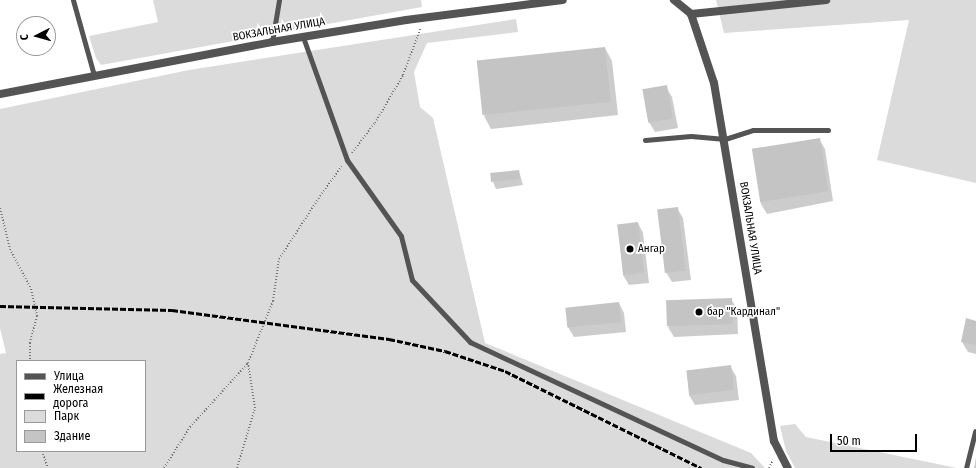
<!DOCTYPE html>
<html>
<head>
<meta charset="utf-8">
<style>
  body { margin:0 }
  #map { position:relative; width:976px; height:468px; overflow:hidden; background:#fff; font-family:"Fira Sans Condensed",sans-serif }
  div>[style] { position:absolute }
  .green>* { inset:0; background:#dbdbdb }
  .shadow>* { inset:0; background:#0003 }
  .building>* { inset:0; background:#c4c4c4; transform-origin:0 0 }
  .path>* { height:2px; margin-top:-1px; transform-origin:0; background:repeating-linear-gradient(90deg,#767676 0 1px,transparent 0 3px) }
  .service>* { height:5px; margin:-2.5px; padding:0 2.5px; transform-origin:2.5px; border-radius:2.5px; background:#545454 }
  .minor>* { height:8px; margin:-4px; padding:0 4px; transform-origin:4px; border-radius:4px; background:#545454 }
  .rail>* { height:3px; margin-top:-1.5px; transform-origin:0; background:repeating-linear-gradient(90deg,#000 0 6px,transparent 0 8px) }
  .dots>* { width:11px; height:11px; translate:-50% -50%; box-sizing:border-box; border:2px solid #fff; border-radius:50% }
  span { translate:-50% -50%; white-space:nowrap; text-align:center; line-height:1.15; -webkit-text-stroke:3.5px #fff; paint-order:stroke }
  .street-label { font-size:11px; color:#000 }
  .poi-label { font-size:11px; color:#000 }
  .left { translate:0 -50%; text-align:left }
  .legend { position:absolute; left:16px; top:360px; width:130px; height:92px; box-sizing:border-box; background:#fff; border:1px solid #999; margin:0; padding:5px 7px; list-style:none; font-size:12px; color:#000 }
  .legend li { display:flex; align-items:center; gap:8px; height:20px }
  .legend b { width:20px; border:1px solid #999 }
  .north { position:absolute; left:16px; top:16px; width:40px; height:40px; box-sizing:border-box; background:#fff; border:1px solid #999; border-radius:50%; rotate:264deg; font-size:11px; font-weight:700; line-height:16px; text-align:center; color:#000 }
  .north::after { content:''; display:block; margin:auto; width:14px; height:18px; background:#000; clip-path:polygon(50% 0,100% 100%,50% 72%,0 100%) }
  .scale { position:absolute; left:830px; top:434px; width:87px; height:18px; box-sizing:border-box; border:2px solid #000; border-top:0; padding-left:5px; font-size:12px; line-height:14px; white-space:nowrap; color:#000; -webkit-text-stroke:3px #fff; paint-order:stroke }
</style>
</head>
<body>
<div id="map">
  <div class="green">
    <i style="clip-path:polygon(153px 0,421px 0,422px 7px,101px 65px,96px 58px,89px 36px,158px 22px)"></i>
    <i style="clip-path:polygon(716px 0,976px 0,976px 183px,877px 160px,909px 20px,724px 33px)"></i>
    <i style="clip-path:polygon(evenodd,516px 19px,518px 32px,427px 43px,414px 72px,420px 107px,433px 118px,485px 343px,751px 453px,765px 468px,0 468px,0 354px,6px 353px,0 328px,0 109px,189px 70px,516px 19px,17px 361px,145px 361px,145px 451px,17px 451px,17px 361px)"></i>
    <i style="clip-path:polygon(795px 424px,806px 437px,957px 468px,795px 468px,786px 451px,780px 426px)"></i>
  </div>
  <div class="shadow">
    <i style="clip-path:polygon(605px 48px,612px 61px,618px 115px,491px 129px,484px 116px)"></i>
    <i style="clip-path:polygon(666px 87px,672px 97px,678px 128px,655px 132px,649px 122px)"></i>
    <i style="clip-path:polygon(819px 139px,825px 149px,833px 201px,767px 214px,761px 204px,753px 150px)"></i>
    <i style="clip-path:polygon(519px 171px,523px 185px,496px 189px,493px 182px)"></i>
    <i style="clip-path:polygon(677px 208px,683px 218px,691px 280px,672px 282px,666px 272px)"></i>
    <i style="clip-path:polygon(638px 223px,643px 233px,649px 283px,629px 285px,623px 275px,618px 225px)"></i>
    <i style="clip-path:polygon(731px 299px,737px 309px,738px 334px,674px 337px,668px 327px)"></i>
    <i style="clip-path:polygon(619px 303px,624px 313px,626px 332px,574px 337px,568px 327px)"></i>
    <i style="clip-path:polygon(976px 322px,976px 354px,968px 352px,962px 342px)"></i>
    <i style="clip-path:polygon(730px 366px,736px 376px,739px 400px,695px 405px,689px 395px,687px 371px)"></i>
    <i style="clip-path:polygon(976px 457px,976px 468px,974px 468px)"></i>
  </div>
  <div class="building">
    <i style="left:605px;top:47px;width:55px;height:129px;rotate:84deg"></i>
    <i style="left:667px;top:85px;width:34px;height:25px;rotate:80deg"></i>
    <i style="left:820px;top:138px;width:54px;height:69px;rotate:81deg"></i>
    <i style="left:519px;top:170px;width:9px;height:29px;rotate:84deg"></i>
    <i style="left:678px;top:207px;width:64px;height:21px;rotate:83deg"></i>
    <i style="left:638px;top:222px;width:51px;height:21px;rotate:83deg"></i>
    <i style="left:732px;top:298px;width:26px;height:66px;rotate:88deg"></i>
    <i style="left:619px;top:302px;width:20px;height:54px;rotate:84deg"></i>
    <i style="clip-path:polygon(966px 318px,976px 321px,976px 345px,961px 342px)"></i>
    <i style="left:731px;top:365px;width:25px;height:45px;rotate:83deg"></i>
  </div>
  <div class="path">
    <i style="left:352px;top:153px;width:38px;rotate:-53deg"></i>
    <i style="left:375px;top:123px;width:56px;rotate:-59.7deg"></i>
    <i style="left:403px;top:75px;width:51px;rotate:-69.4deg"></i>
    <i style="left:0;top:208px;width:42px;rotate:76.3deg"></i>
    <i style="left:10px;top:249px;width:45px;rotate:62.3deg"></i>
    <i style="left:31px;top:289px;width:28px;rotate:77deg"></i>
    <i style="left:37px;top:316px;width:28px;rotate:105deg"></i>
    <i style="left:30px;top:343px;width:18px;rotate:90deg"></i>
    <i style="left:42px;top:451px;width:18px;rotate:71deg"></i>
    <i style="left:164px;top:468px;width:49px;rotate:-57.6deg"></i>
    <i style="left:190px;top:427px;width:86px;rotate:-47.8deg"></i>
    <i style="left:248px;top:363px;width:67px;rotate:-68deg"></i>
    <i style="left:273px;top:301px;width:42px;rotate:-81.9deg"></i>
    <i style="left:279px;top:259px;width:75px;rotate:-56.9deg"></i>
    <i style="left:320px;top:196px;width:37px;rotate:-54deg"></i>
    <i style="left:237px;top:468px;width:63px;rotate:-73.3deg"></i>
    <i style="left:255px;top:408px;width:46px;rotate:-98.8deg"></i>
    <i style="left:769px;top:468px;width:9px;rotate:-63deg"></i>
  </div>
  <div class="service">
    <i style="left:73px;top:0;width:78px;rotate:74.4deg"></i>
    <i style="left:303px;top:37px;width:131px;rotate:70.3deg"></i>
    <i style="left:347px;top:160px;width:93px;rotate:54.6deg"></i>
    <i style="left:401px;top:236px;width:45px;rotate:76deg"></i>
    <i style="left:412px;top:280px;width:85px;rotate:46.9deg"></i>
    <i style="left:470px;top:342px;width:279px;rotate:25deg"></i>
    <i style="left:723px;top:460px;width:30px;rotate:15deg"></i>
    <i style="left:272px;top:42px;width:43px;rotate:-80.5deg"></i>
    <i style="left:645px;top:140px;width:46px;rotate:-5deg"></i>
    <i style="left:691px;top:136px;width:34px;rotate:5deg"></i>
    <i style="left:725px;top:139px;width:29px;rotate:-18deg"></i>
    <i style="left:753px;top:130px;width:75px"></i>
    <i style="left:966px;top:468px;width:38px;rotate:-76deg"></i>
  </div>
  <div class="minor">
    <i style="left:674px;top:0;width:22px;rotate:39deg"></i>
    <i style="left:691px;top:14px;width:73px;rotate:71.6deg"></i>
    <i style="left:714px;top:83px;width:363px;rotate:80.5deg"></i>
    <i style="left:774px;top:441px;width:30px;rotate:63deg"></i>
    <i style="left:691px;top:14px;width:136px;rotate:-5.9deg"></i>
    <i style="left:0;top:94px;width:277px;rotate:-10.8deg"></i>
    <i style="left:272px;top:42px;width:136px;rotate:-9.3deg"></i>
    <i style="left:406px;top:20px;width:158px;rotate:-7.3deg"></i>
  </div>
  <div class="rail">
    <i style="left:0;top:306px;width:172px;rotate:1.3deg"></i>
    <i style="left:172px;top:310px;width:219px;rotate:7.6deg"></i>
    <i style="left:389px;top:339px;width:57px;rotate:12.1deg"></i>
    <i style="left:445px;top:351px;width:63px;rotate:18.4deg"></i>
    <i style="left:505px;top:371px;width:219px;rotate:26.3deg"></i>
  </div>
  <div class="dots">
    <i style="left:630px;top:249px;background:#000"></i>
    <i style="left:699px;top:312px;background:#000"></i>
  </div>
  <div class="street-label">
    <span style="left:279px;top:30px;rotate:-10deg">ВОКЗАЛЬНАЯ УЛИЦА</span>
    <span style="left:750px;top:228px;rotate:81deg">ВОКЗАЛЬНАЯ УЛИЦА</span>
  </div>
  <div class="poi-label">
    <span class="left" style="left:638px;top:249px">Ангар</span>
    <span class="left" style="left:707px;top:312px">бар "Кардинал"</span>
  </div>
  <ul class="legend">
  <li><b style="height:5px;background:#545454"></b>Улица</li>
  <li><b style="height:5px;background:#000"></b>Железная дорога</li>
  <li><b style="height:11px;background:#dbdbdb"></b>Парк</li>
  <li><b style="height:11px;background:#c4c4c4"></b>Здание</li>
  </ul>
  <div class="north">С</div>
  <div class="scale">50 m</div>
</div>
</body>
</html>
